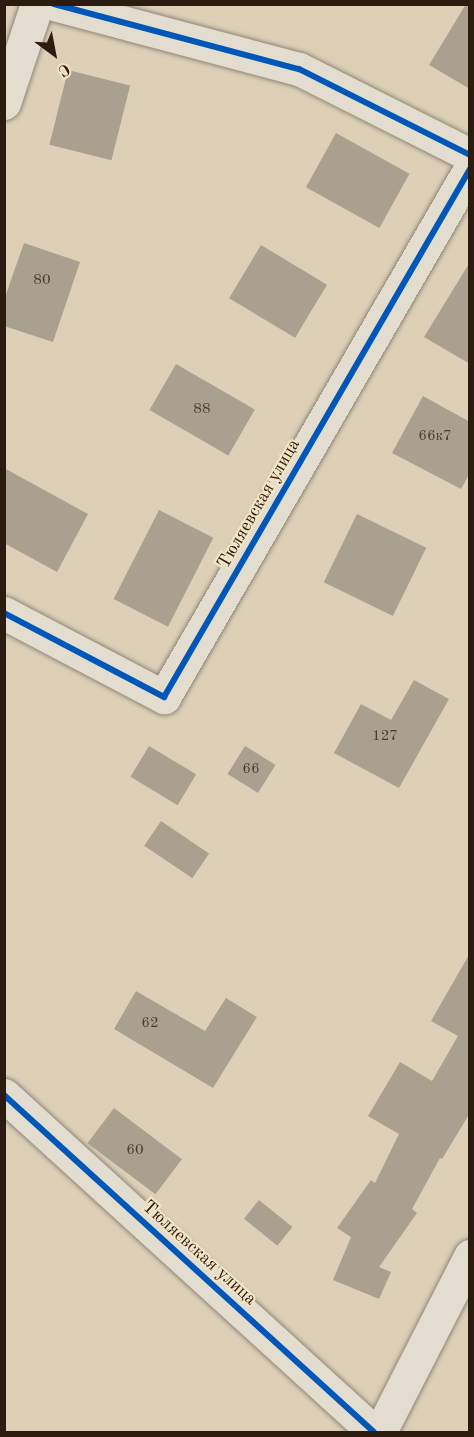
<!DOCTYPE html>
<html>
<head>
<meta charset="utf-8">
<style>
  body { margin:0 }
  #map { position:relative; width:474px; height:1437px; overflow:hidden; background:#ddd0b7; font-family:"Old Standard TT",serif }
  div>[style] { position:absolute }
  .building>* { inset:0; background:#aaa08f; transform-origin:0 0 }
  .roads { filter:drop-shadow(0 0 2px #8f8677) drop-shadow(0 0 2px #8f8677) }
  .minor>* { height:33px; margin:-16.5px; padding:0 16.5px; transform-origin:16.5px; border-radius:16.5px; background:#e3ddd0 }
  .cycleway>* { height:6px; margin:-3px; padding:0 3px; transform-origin:3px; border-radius:3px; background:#0057b8 }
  span { translate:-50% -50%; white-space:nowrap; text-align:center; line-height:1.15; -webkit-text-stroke:4.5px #f3e4c6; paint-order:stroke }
  .number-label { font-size:15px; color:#4c3c2f }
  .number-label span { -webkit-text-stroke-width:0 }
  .street-label { font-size:18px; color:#2c1b0f }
  .frame { position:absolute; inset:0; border:6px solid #2c1b0f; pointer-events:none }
  .north { position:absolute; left:24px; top:24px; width:60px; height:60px; -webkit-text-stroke:4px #f3e4c6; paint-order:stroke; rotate:148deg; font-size:16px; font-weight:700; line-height:24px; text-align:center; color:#2c1b0f }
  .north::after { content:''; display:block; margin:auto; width:21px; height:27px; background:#2c1b0f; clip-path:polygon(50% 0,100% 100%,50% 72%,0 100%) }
</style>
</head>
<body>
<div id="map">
  <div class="building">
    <i style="clip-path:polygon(466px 4px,470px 4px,470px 89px,429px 65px)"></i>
    <i style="left:68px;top:70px;width:64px;height:77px;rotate:14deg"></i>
    <i style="left:336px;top:133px;width:84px;height:62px;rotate:29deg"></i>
    <i style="clip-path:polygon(24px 243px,80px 262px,53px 342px,4px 326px,4px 300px)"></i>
    <i style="left:261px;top:245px;width:77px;height:62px;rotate:31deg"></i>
    <i style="clip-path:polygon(470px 262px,470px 364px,424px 337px)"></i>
    <i style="left:176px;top:364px;width:91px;height:53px;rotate:30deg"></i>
    <i style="clip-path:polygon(423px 396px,470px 422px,470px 473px,461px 489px,392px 453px)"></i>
    <i style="clip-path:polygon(4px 468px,88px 514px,57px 572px,4px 543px)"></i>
    <i style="left:159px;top:510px;width:61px;height:100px;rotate:27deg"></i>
    <i style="left:357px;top:514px;width:77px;height:76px;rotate:26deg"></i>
    <i style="clip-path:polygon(414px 680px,449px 699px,399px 788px,334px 753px,361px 704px,391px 720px)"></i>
    <i style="left:149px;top:746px;width:55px;height:36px;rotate:31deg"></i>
    <i style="left:245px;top:746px;width:36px;height:33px;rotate:32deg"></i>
    <i style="left:161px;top:821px;width:58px;height:30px;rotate:34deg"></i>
    <i style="clip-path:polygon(470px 953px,470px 1113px,442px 1159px,440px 1158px,412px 1209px,417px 1213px,379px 1267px,391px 1272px,379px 1299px,333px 1280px,351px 1237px,337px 1228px,371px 1180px,375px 1183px,399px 1134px,368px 1116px,400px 1062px,432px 1081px,458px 1036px,431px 1021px)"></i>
    <i style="clip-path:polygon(136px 991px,205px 1031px,226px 998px,257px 1017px,213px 1088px,114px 1029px)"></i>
    <i style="left:114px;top:1108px;width:85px;height:44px;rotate:37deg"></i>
    <i style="left:259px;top:1200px;width:43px;height:24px;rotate:39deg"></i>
  </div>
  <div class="roads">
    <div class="minor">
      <i style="left:54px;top:4px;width:253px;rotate:14.9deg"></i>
      <i style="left:299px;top:69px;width:191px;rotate:26.7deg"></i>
      <i style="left:4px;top:103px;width:104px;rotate:-71.6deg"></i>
      <i style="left:4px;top:613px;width:181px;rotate:27.7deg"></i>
      <i style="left:164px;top:697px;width:610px;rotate:-59.91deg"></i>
      <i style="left:4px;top:1095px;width:500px;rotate:42.33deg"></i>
      <i style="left:380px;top:1432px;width:198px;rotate:-62.9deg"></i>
    </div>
  </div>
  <div class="cycleway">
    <i style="left:54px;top:4px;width:253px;rotate:14.9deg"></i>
    <i style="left:299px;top:69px;width:191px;rotate:26.7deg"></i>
    <i style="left:4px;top:613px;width:181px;rotate:27.7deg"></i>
    <i style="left:164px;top:697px;width:610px;rotate:-59.91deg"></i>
    <i style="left:4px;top:1095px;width:500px;rotate:42.33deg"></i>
  </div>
  <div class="number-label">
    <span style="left:42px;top:281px">80</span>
    <span style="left:202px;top:410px">88</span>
    <span style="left:435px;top:437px">66к7</span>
    <span style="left:385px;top:737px">127</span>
    <span style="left:251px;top:770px">66</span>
    <span style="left:150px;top:1024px">62</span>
    <span style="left:135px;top:1151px">60</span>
  </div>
  <div class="street-label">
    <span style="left:259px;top:504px;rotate:-60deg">Тюляевская улица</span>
    <span style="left:199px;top:1253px;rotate:42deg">Тюляевская улица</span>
  </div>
  <div class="frame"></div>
  <div class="north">С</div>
</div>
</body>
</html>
